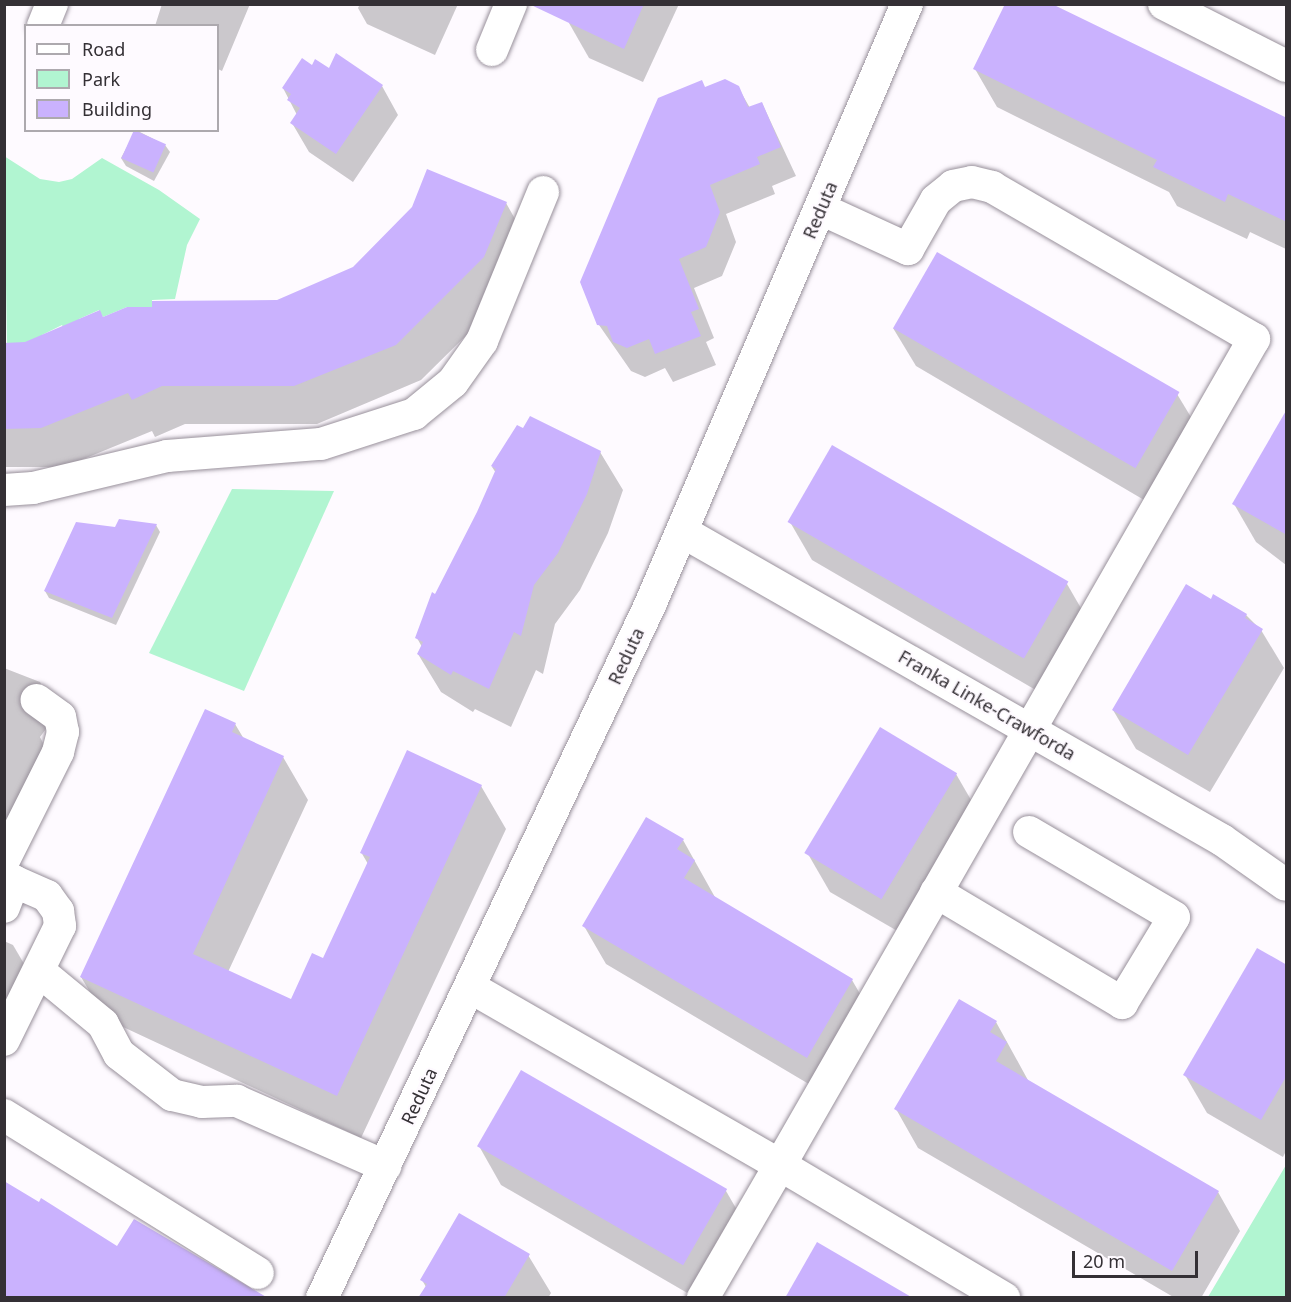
<!DOCTYPE html>
<html>
<head>
<meta charset="utf-8">
<style>
  body { margin:0 }
  #map { position:relative; width:1291px; height:1302px; overflow:hidden; background:#fefaff; font-family:"Noto Sans",sans-serif }
  div>[style] { position:absolute }
  .green>* { inset:0; background:#b1f5d1 }
  .shadow>* { inset:0; background:#0003 }
  .building>* { inset:0; background:#cab2fe; transform-origin:0 0 }
  .roads { filter:drop-shadow(0 0 2px #98909b) drop-shadow(0 0 2px #98909b) }
  .minor>* { height:32px; margin:-16px; padding:0 16px; transform-origin:16px; border-radius:16px; background:#fff }
  span { translate:-50% -50%; white-space:nowrap; text-align:center; line-height:1.15; -webkit-text-stroke:4.5px #fefaff; paint-order:stroke }
  .street-label { font-size:18px; color:#343035 }
  .frame { position:absolute; inset:0; border:6px solid #343035; pointer-events:none }
  .legend { position:absolute; left:24px; top:24px; width:195px; height:108px; box-sizing:border-box; background:#fefaff; border:2px solid #ada9ae; margin:0; padding:8px 10px; list-style:none; font-size:18px; color:#343035 }
  .legend li { display:flex; align-items:center; gap:12px; height:30px }
  .legend b { width:30px; border:2px solid #ada9ae }
  .scale { position:absolute; left:1072px; top:1251px; width:126px; height:27px; box-sizing:border-box; border:3px solid #343035; border-top:0; padding-left:8px; font-size:18px; line-height:21px; white-space:nowrap; color:#343035; -webkit-text-stroke:4px #fefaff; paint-order:stroke }
</style>
</head>
<body>
<div id="map">
  <div class="green">
    <i style="clip-path:polygon(4px 156px,40px 179px,59px 182px,72px 179px,102px 158px,159px 190px,200px 219px,187px 245px,175px 299px,152px 300px,152px 307px,127px 307px,103px 317px,99px 310px,79px 319px,85px 334px,69px 341px,62px 325px,42px 335px,43px 340px,7px 348px)"></i>
    <i style="clip-path:polygon(232px 489px,334px 491px,244px 691px,149px 653px)"></i>
    <i style="clip-path:polygon(1286px 1165px,1286px 1297px,1207px 1297px,1208px 1297px)"></i>
  </div>
  <div class="shadow">
    <i style="clip-path:polygon(162px 4px,250px 4px,222px 71px,218px 69px,218px 26px,155px 26px)"></i>
    <i style="clip-path:polygon(360px 4px,458px 4px,435px 55px,367px 24px,358px 8px)"></i>
    <i style="clip-path:polygon(578px 4px,679px 4px,643px 82px,589px 58px,569px 23px)"></i>
    <i style="clip-path:polygon(312px 67px,382px 86px,398px 115px,353px 182px,309px 152px,292px 123px,297px 115px,283px 88px)"></i>
    <i style="clip-path:polygon(975px 69px,1286px 121px,1286px 249px,1250px 232px,1247px 239px,1177px 206px,1169px 192px,997px 107px)"></i>
    <i style="clip-path:polygon(738px 87px,750px 108px,762px 103px,796px 176px,772px 186px,775px 194px,726px 214px,736px 242px,722px 276px,694px 288px,714px 338px,706px 342px,716px 365px,673px 382px,665px 368px,645px 377px,631px 371px,599px 325px,706px 89px)"></i>
    <i style="clip-path:polygon(136px 130px,165px 145px,170px 152px,154px 181px,126px 166px,121px 158px)"></i>
    <i style="clip-path:polygon(506px 203px,528px 242px,506px 296px,421px 380px,317px 424px,185px 424px,155px 437px,152px 431px,64px 467px,4px 467px,4px 344px,25px 344px,103px 319px,277px 301px)"></i>
    <i style="clip-path:polygon(893px 328px,1177px 394px,1200px 432px,1156px 507px,916px 366px)"></i>
    <i style="clip-path:polygon(1286px 412px,1286px 565px,1256px 542px,1234px 504px)"></i>
    <i style="clip-path:polygon(600px 452px,623px 490px,608px 533px,580px 590px,555px 624px,543px 674px,536px 670px,511px 727px,475px 709px,473px 712px,441px 692px,418px 654px,422px 647px,417px 638px,479px 513px,496px 473px,492px 467px)"></i>
    <i style="clip-path:polygon(790px 522px,1067px 584px,1089px 622px,1046px 696px,812px 560px)"></i>
    <i style="clip-path:polygon(156px 525px,160px 532px,116px 625px,49px 598px,45px 591px,116px 529px)"></i>
    <i style="clip-path:polygon(1211px 601px,1246px 615px,1261px 630px,1284px 668px,1210px 792px,1136px 749px,1113px 710px)"></i>
    <i style="clip-path:polygon(4px 668px,40px 682px,61px 719px,51px 722px,40px 737px,49px 755px,4px 830px)"></i>
    <i style="clip-path:polygon(235px 724px,244px 739px,283px 757px,308px 800px,228px 972px,292px 1001px,324px 960px,368px 864px,361px 852px,481px 786px,506px 829px,361px 1138px,106px 1019px,81px 977px)"></i>
    <i style="clip-path:polygon(956px 774px,978px 812px,906px 936px,830px 892px,808px 854px)"></i>
    <i style="clip-path:polygon(683px 840px,716px 899px,852px 980px,874px 1018px,829px 1096px,606px 964px,584px 926px)"></i>
    <i style="clip-path:polygon(4px 941px,13px 945px,40px 991px,34px 1009px,4px 1001px)"></i>
    <i style="clip-path:polygon(1286px 967px,1286px 1151px,1283px 1157px,1207px 1113px,1185px 1075px)"></i>
    <i style="clip-path:polygon(996px 1022px,1029px 1082px,1218px 1192px,1240px 1231px,1201px 1298px,1175px 1298px,918px 1148px,896px 1109px)"></i>
    <i style="clip-path:polygon(479px 1146px,726px 1191px,748px 1229px,696px 1298px,501px 1185px)"></i>
    <i style="clip-path:polygon(528px 1255px,551px 1293px,548px 1298px,420px 1298px,426px 1287px,422px 1280px)"></i>
  </div>
  <div class="building">
    <i style="clip-path:polygon(529px 4px,644px 4px,624px 49px)"></i>
    <i style="clip-path:polygon(1005px 4px,1052px 4px,1287px 118px,1287px 222px,1228px 194px,1225px 202px,1153px 167px,1157px 160px,973px 69px)"></i>
    <i style="clip-path:polygon(336px 53px,383px 85px,336px 154px,290px 123px,300px 108px,287px 100px,291px 94px,282px 88px,302px 58px,312px 65px,315px 59px,329px 68px)"></i>
    <i style="clip-path:polygon(725px 79px,739px 86px,748px 107px,762px 102px,781px 147px,757px 157px,760px 164px,710px 185px,720px 212px,706px 247px,679px 259px,699px 309px,691px 312px,701px 336px,655px 354px,649px 339px,627px 348px,613px 342px,607px 326px,597px 325px,580px 282px,648px 121px,658px 98px,702px 80px,705px 87px)"></i>
    <i style="left:134px;top:130px;width:35px;height:31px;rotate:24deg"></i>
    <i style="clip-path:polygon(427px 169px,507px 202px,484px 257px,396px 345px,294px 386px,162px 386px,132px 400px,128px 393px,41px 428px,4px 429px,4px 343px,25px 342px,100px 310px,103px 317px,127px 307px,152px 307px,152px 301px,277px 300px,353px 267px,412px 207px)"></i>
    <i style="left:937px;top:252px;width:280px;height:88px;rotate:30deg"></i>
    <i style="clip-path:polygon(1287px 409px,1287px 535px,1232px 504px)"></i>
    <i style="clip-path:polygon(530px 416px,601px 451px,587px 494px,558px 553px,534px 585px,521px 636px,514px 632px,489px 689px,453px 671px,451px 675px,417px 654px,423px 642px,415px 638px,432px 592px,435px 594px,477px 512px,496px 469px,491px 466px,517px 425px,523px 428px)"></i>
    <i style="left:832px;top:445px;width:273px;height:89px;rotate:30deg"></i>
    <i style="clip-path:polygon(119px 519px,157px 524px,112px 618px,44px 591px,76px 522px,115px 527px)"></i>
    <i style="clip-path:polygon(1186px 584px,1211px 599px,1213px 594px,1247px 614px,1245px 618px,1263px 629px,1188px 755px,1112px 710px)"></i>
    <i style="clip-path:polygon(205px 709px,236px 723px,232px 732px,284px 756px,193px 954px,291px 999px,312px 953px,323px 958px,370px 857px,360px 853px,407px 750px,482px 785px,337px 1096px,80px 977px)"></i>
    <i style="left:880px;top:727px;width:90px;height:147px;rotate:31deg"></i>
    <i style="clip-path:polygon(646px 817px,684px 839px,677px 849px,695px 860px,684px 878px,853px 979px,807px 1058px,582px 926px)"></i>
    <i style="clip-path:polygon(1257px 948px,1287px 965px,1287px 1075px,1261px 1120px,1183px 1075px)"></i>
    <i style="clip-path:polygon(959px 999px,997px 1021px,990px 1032px,1007px 1042px,996px 1061px,1219px 1191px,1172px 1271px,894px 1109px)"></i>
    <i style="left:521px;top:1070px;width:238px;height:88px;rotate:30deg"></i>
    <i style="clip-path:polygon(4px 1181px,39px 1202px,41px 1198px,117px 1246px,134px 1219px,268px 1298px,4px 1298px)"></i>
    <i style="clip-path:polygon(459px 1213px,530px 1254px,504px 1298px,418px 1298px,427px 1284px,420px 1280px)"></i>
    <i style="clip-path:polygon(817px 1242px,913px 1298px,785px 1298px)"></i>
  </div>
  <div class="roads">
    <div class="minor">
      <i style="left:1164px;top:4px;width:137px;rotate:26.9deg"></i>
      <i style="left:43px;top:26px;width:24px;rotate:-68deg"></i>
      <i style="left:492px;top:50px;width:50px;rotate:-67.6deg"></i>
      <i style="left:821px;top:209px;width:96px;rotate:24.7deg"></i>
      <i style="left:908px;top:249px;width:56px;rotate:-60.3deg"></i>
      <i style="left:936px;top:200px;width:22px;rotate:-39deg"></i>
      <i style="left:953px;top:186px;width:19px;rotate:-12deg"></i>
      <i style="left:972px;top:182px;width:21px;rotate:14deg"></i>
      <i style="left:992px;top:187px;width:303px;rotate:30.1deg"></i>
      <i style="left:1254px;top:339px;width:952px;rotate:119.85deg"></i>
      <i style="left:780px;top:1165px;width:261px;rotate:30.7deg"></i>
      <i style="left:4px;top:490px;width:29px;rotate:-4deg"></i>
      <i style="left:33px;top:488px;width:138px;rotate:-13.4deg"></i>
      <i style="left:167px;top:456px;width:154px;rotate:-4.5deg"></i>
      <i style="left:321px;top:444px;width:98px;rotate:-17.9deg"></i>
      <i style="left:414px;top:414px;width:50px;rotate:-39.4deg"></i>
      <i style="left:453px;top:382px;width:50px;rotate:-54.7deg"></i>
      <i style="left:482px;top:341px;width:161px;rotate:-67.7deg"></i>
      <i style="left:683px;top:532px;width:621px;rotate:29.74deg"></i>
      <i style="left:1222px;top:840px;width:78px;rotate:35.1deg"></i>
      <i style="left:4px;top:860px;width:121px;rotate:-63.4deg"></i>
      <i style="left:58px;top:752px;width:21px;rotate:-76deg"></i>
      <i style="left:63px;top:732px;width:15px;rotate:-101deg"></i>
      <i style="left:60px;top:717px;width:29px;rotate:-144deg"></i>
      <i style="left:4px;top:877px;width:47px;rotate:23.8deg"></i>
      <i style="left:47px;top:896px;width:19px;rotate:54deg"></i>
      <i style="left:58px;top:911px;width:15px;rotate:82deg"></i>
      <i style="left:60px;top:926px;width:127px;rotate:116.2deg"></i>
      <i style="left:936px;top:892px;width:217px;rotate:30.8deg"></i>
      <i style="left:1122px;top:1003px;width:100px;rotate:-58.8deg"></i>
      <i style="left:1174px;top:917px;width:168px;rotate:-149.6deg"></i>
      <i style="left:4px;top:907px;width:28px;rotate:-69deg"></i>
      <i style="left:39px;top:971px;width:83px;rotate:39.6deg"></i>
      <i style="left:103px;top:1024px;width:34px;rotate:62deg"></i>
      <i style="left:119px;top:1054px;width:67px;rotate:37.7deg"></i>
      <i style="left:172px;top:1095px;width:31px;rotate:13deg"></i>
      <i style="left:202px;top:1102px;width:35px;rotate:-2deg"></i>
      <i style="left:237px;top:1101px;width:162px;rotate:23.7deg"></i>
      <i style="left:470px;top:987px;width:357px;rotate:29.9deg"></i>
      <i style="left:780px;top:1165px;width:154px;rotate:120.1deg"></i>
      <i style="left:4px;top:1115px;width:299px;rotate:31.9deg"></i>
      <i style="left:322px;top:1298px;width:767px;rotate:-64.67deg"></i>
      <i style="left:650px;top:605px;width:654px;rotate:-66.85deg"></i>
    </div>
  </div>
  <div class="street-label">
    <span style="left:820px;top:210px;rotate:-67deg">Reduta</span>
    <span style="left:626px;top:656px;rotate:-65deg">Reduta</span>
    <span style="left:987px;top:705px;rotate:30deg">Franka Linke-Crawforda</span>
    <span style="left:419px;top:1096px;rotate:-65deg">Reduta</span>
  </div>
  <div class="frame"></div>
  <ul class="legend">
  <li><b style="height:8px;background:#fff"></b>Road</li>
  <li><b style="height:16px;background:#b1f5d1"></b>Park</li>
  <li><b style="height:16px;background:#cab2fe"></b>Building</li>
  </ul>
  <div class="scale">20 m</div>
</div>
</body>
</html>
